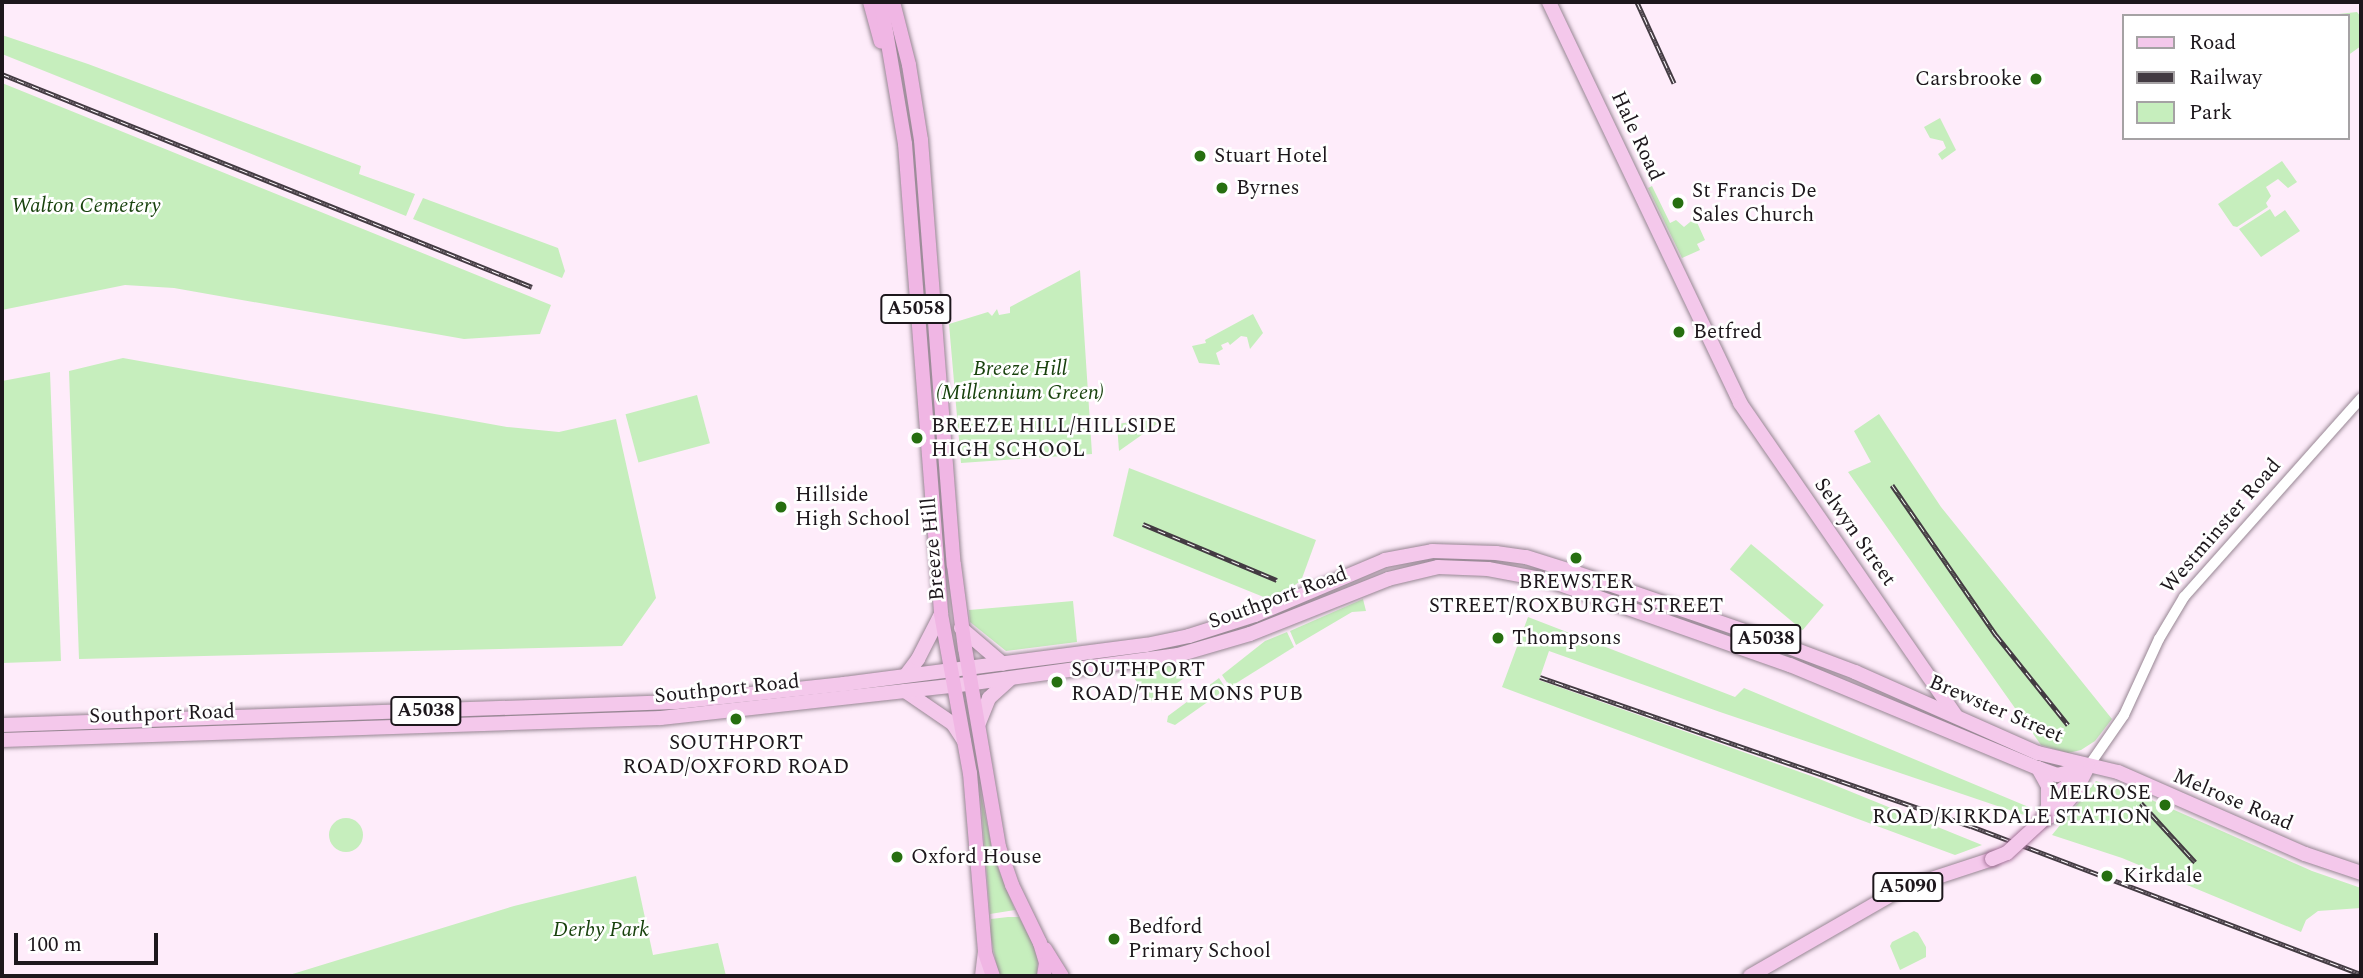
<!DOCTYPE html>
<html>
<head>
<meta charset="utf-8">
<style>
  body { margin:0 }
  #map { position:relative; width:2363px; height:978px; overflow:hidden; background:#feecfa; font-family:Spectral,serif }
  div>[style] { position:absolute }
  .green>* { inset:0; background:#c6eebd; transform-origin:0 0 }
  .round { border-radius:50% }
  .roads { filter:drop-shadow(0 0 2px #978693) drop-shadow(0 0 2px #978693) }
  .tertiary>* { height:10px; margin:-5px; padding:0 5px; transform-origin:5px; border-radius:5px; background:#fff }
  .primary>* { height:14px; margin:-7px; padding:0 7px; transform-origin:7px; border-radius:7px; background:#f4c8eb }
  .trunk>* { height:14px; margin:-7px; padding:0 7px; transform-origin:7px; border-radius:7px; background:#f0b6e4 }
  .rail>* { height:5px; margin-top:-2.5px; transform-origin:0; background:repeating-linear-gradient(90deg,#fff 0 8px,#433b42 0 16px); box-sizing:border-box; border-block:2px solid #433b42 }
  .bridges { filter:drop-shadow(0 0 2px #a47399) drop-shadow(0 0 2px #a47399) }
  .primary-bridge>* { height:14px; margin:-7px; padding:0 7px; transform-origin:7px; border-radius:7px; background:#f4c8eb }
  .dots>* { width:19px; height:19px; translate:-50% -50%; box-sizing:border-box; border:4px solid #fff; border-radius:50% }
  span { translate:-50% -50%; white-space:nowrap; text-align:center; line-height:1.15; -webkit-text-stroke:5px #fff; paint-order:stroke }
  .shield-label span { padding:2px 5px; background:#fff; border:2px solid; border-radius:5px; -webkit-text-stroke-width:0 }
  .shield-label { font-size:19px; color:#1d171c; font-weight:700 }
  .poi-label { font-size:21px; color:#1d171c }
  .right { translate:-100% -50%; text-align:right }
  .left { translate:0 -50%; text-align:left }
  .street-label { font-size:21px; color:#1d171c }
  .park-label { font-size:21px; color:#18420d; font-style:italic }
  .frame { position:absolute; inset:0; border:4px solid #1d171c; pointer-events:none }
  .legend { position:absolute; left:2122px; top:14px; width:228px; height:126px; box-sizing:border-box; background:#fff; border:2px solid #a5a2a4; margin:0; padding:9px 12px; list-style:none; font-size:21px; color:#1d171c }
  .legend li { display:flex; align-items:center; gap:14px; height:35px }
  .legend b { width:35px; border:2px solid #a5a2a4 }
  .scale { position:absolute; left:14px; top:933px; width:144px; height:32px; box-sizing:border-box; border:4px solid #1d171c; border-top:0; padding-left:9px; font-size:21px; line-height:24px; white-space:nowrap; color:#1d171c; -webkit-text-stroke:5px #fff; paint-order:stroke }
</style>
</head>
<body>
<div id="map">
  <div class="green">
    <i style="clip-path:polygon(2357px 12px,2361px 17px,2361px 46px,2347px 56px,2347px 16px,2320px 16px)"></i>
    <i style="clip-path:polygon(2px 35px,88px 64px,361px 166px,359px 174px,415px 194px,406px 216px,2px 54px)"></i>
    <i style="clip-path:polygon(2px 83px,551px 305px,540px 334px,464px 339px,174px 288px,125px 285px,2px 310px)"></i>
    <i style="clip-path:polygon(1940px 118px,1956px 150px,1942px 160px,1938px 154px,1946px 148px,1943px 141px,1930px 138px,1924px 127px)"></i>
    <i style="clip-path:polygon(2282px 161px,2297px 182px,2288px 188px,2278px 179px,2266px 187px,2271px 196px,2266px 203px,2268px 207px,2237px 227px,2233px 226px,2218px 204px)"></i>
    <i style="clip-path:polygon(1652px 186px,1670px 223px,1676px 220px,1684px 227px,1695px 218px,1705px 240px,1697px 244px,1700px 250px,1682px 258px,1648px 188px)"></i>
    <i style="clip-path:polygon(423px 198px,558px 248px,565px 271px,562px 278px,413px 219px)"></i>
    <i style="clip-path:polygon(2270px 209px,2275px 217px,2285px 210px,2300px 231px,2261px 257px,2239px 229px)"></i>
    <i style="clip-path:polygon(1080px 270px,1092px 454px,961px 463px,949px 324px,988px 312px,992px 316px,997px 309px,999px 315px,1010px 313px,1010px 307px)"></i>
    <i style="clip-path:polygon(1253px 314px,1263px 333px,1250px 349px,1247px 337px,1241px 336px,1230px 345px,1228px 342px,1221px 345px,1223px 349px,1216px 353px,1220px 365px,1199px 363px,1192px 346px,1206px 343px,1205px 340px)"></i>
    <i style="clip-path:polygon(123px 358px,507px 427px,559px 432px,616px 419px,656px 598px,622px 646px,79px 659px,69px 371px)"></i>
    <i style="clip-path:polygon(50px 372px,61px 661px,2px 663px,2px 381px)"></i>
    <i style="left:697px;top:395px;width:50px;height:74px;rotate:75deg"></i>
    <i style="clip-path:polygon(1879px 414px,1941px 507px,2112px 719px,2095px 741px,2081px 750px,2068px 753px,2041px 745px,1848px 472px,1871px 462px,1854px 431px)"></i>
    <i style="clip-path:polygon(1158px 418px,1160px 422px,1119px 451px,1117px 424px)"></i>
    <i style="clip-path:polygon(1129px 468px,1316px 540px,1301px 581px,1271px 600px,1113px 536px)"></i>
    <i style="left:1751px;top:544px;width:95px;height:33px;rotate:40deg"></i>
    <i style="clip-path:polygon(1363px 599px,1366px 611px,1352px 612px,1296px 645px,1290px 631px)"></i>
    <i style="clip-path:polygon(1073px 601px,1077px 642px,1006px 651px,970px 622px,969px 610px)"></i>
    <i style="clip-path:polygon(1528px 617px,1735px 697px,1744px 688px,2031px 808px,2024px 815px,1720px 712px,1549px 651px,1539px 680px,1817px 778px,1982px 845px,1955px 855px,1502px 687px)"></i>
    <i style="clip-path:polygon(1287px 632px,1294px 647px,1230px 687px,1222px 675px,1265px 641px)"></i>
    <i style="clip-path:polygon(1186px 663px,1192px 667px,1190px 674px,1150px 702px,1131px 673px)"></i>
    <i style="clip-path:polygon(1219px 678px,1226px 689px,1175px 725px,1167px 722px,1168px 716px)"></i>
    <i style="clip-path:polygon(2096px 781px,2145px 797px,2312px 871px,2361px 888px,2361px 908px,2318px 911px,2306px 920px,2301px 932px,2122px 858px,2052px 835px)"></i>
    <i style="clip-path:polygon(980px 790px,994px 858px,1015px 910px,990px 914px)"></i>
    <i class="round" style="left:329px;top:818px;width:34px;height:34px"></i>
    <i style="clip-path:polygon(636px 876px,653px 955px,718px 943px,726px 976px,286px 976px,514px 906px)"></i>
    <i style="clip-path:polygon(1008px 917px,1019px 917px,1038px 954px,1037px 976px,999px 976px,998px 973px,990px 932px,991px 919px)"></i>
    <i style="clip-path:polygon(1914px 931px,1918px 933px,1926px 947px,1926px 957px,1900px 970px,1890px 946px,1892px 942px)"></i>
  </div>
  <div class="roads">
    <div class="tertiary">
      <i style="left:2088px;top:767px;width:63px;rotate:-55.3deg"></i>
      <i style="left:2124px;top:715px;width:84px;rotate:-65.3deg"></i>
      <i style="left:2159px;top:639px;width:49px;rotate:-59.2deg"></i>
      <i style="left:2184px;top:597px;width:266px;rotate:-48.3deg"></i>
    </div>
    <div class="primary">
      <i style="left:1549px;top:2px;width:444px;rotate:64.5deg"></i>
      <i style="left:1740px;top:403px;width:380px;rotate:55.4deg"></i>
      <i style="left:961px;top:628px;width:55px;rotate:40.6deg"></i>
      <i style="left:906px;top:675px;width:20px;rotate:-53deg"></i>
      <i style="left:918px;top:659px;width:51px;rotate:-62.9deg"></i>
      <i style="left:905px;top:691px;width:58px;rotate:34.5deg"></i>
      <i style="left:953px;top:724px;width:20px;rotate:57deg"></i>
      <i style="left:979px;top:723px;width:27px;rotate:-68deg"></i>
      <i style="left:989px;top:698px;width:28px;rotate:-42deg"></i>
      <i style="left:2px;top:725px;width:674px;rotate:-1.95deg"></i>
      <i style="left:676px;top:702px;width:169px;rotate:-6.1deg"></i>
      <i style="left:844px;top:684px;width:305px;rotate:-7.4deg"></i>
      <i style="left:1146px;top:645px;width:44px;rotate:-11.8deg"></i>
      <i style="left:1189px;top:636px;width:69px;rotate:-17.7deg"></i>
      <i style="left:1255px;top:615px;width:141px;rotate:-22.9deg"></i>
      <i style="left:1385px;top:560px;width:48px;rotate:-10.8deg"></i>
      <i style="left:1432px;top:551px;width:64px;rotate:1.8deg"></i>
      <i style="left:1496px;top:553px;width:30px;rotate:8deg"></i>
      <i style="left:1526px;top:557px;width:50px;rotate:17.4deg"></i>
      <i style="left:1574px;top:572px;width:207px;rotate:19.1deg"></i>
      <i style="left:1770px;top:640px;width:91px;rotate:20.6deg"></i>
      <i style="left:1855px;top:672px;width:200px;rotate:23.9deg"></i>
      <i style="left:2038px;top:753px;width:82px;rotate:13.4deg"></i>
      <i style="left:2118px;top:772px;width:204px;rotate:23.7deg"></i>
      <i style="left:2305px;top:854px;width:59px;rotate:18.7deg"></i>
      <i style="left:2px;top:740px;width:659px;rotate:-1.91deg"></i>
      <i style="left:661px;top:718px;width:293px;rotate:-6.3deg"></i>
      <i style="left:952px;top:686px;width:228px;rotate:-7.8deg"></i>
      <i style="left:1178px;top:655px;width:75px;rotate:-16.3deg"></i>
      <i style="left:1250px;top:634px;width:149px;rotate:-21.7deg"></i>
      <i style="left:1388px;top:579px;width:51px;rotate:-13.5deg"></i>
      <i style="left:1438px;top:567px;width:50px;rotate:2.3deg"></i>
      <i style="left:1488px;top:569px;width:64px;rotate:10.8deg"></i>
      <i style="left:1551px;top:581px;width:253px;rotate:19.4deg"></i>
      <i style="left:1790px;top:665px;width:269px;rotate:22.6deg"></i>
      <i style="left:2038px;top:768px;width:20px;rotate:20deg"></i>
      <i style="left:2057px;top:775px;width:32px;rotate:-14deg"></i>
      <i style="left:2038px;top:768px;width:21px;rotate:61deg"></i>
      <i style="left:2048px;top:786px;width:20px;rotate:90deg"></i>
      <i style="left:2044px;top:819px;width:15px;rotate:-23deg"></i>
      <i style="left:2058px;top:813px;width:25px;rotate:-50deg"></i>
      <i style="left:2074px;top:794px;width:30px;rotate:-63deg"></i>
      <i style="left:2044px;top:819px;width:14px;rotate:-73deg"></i>
      <i style="left:2048px;top:806px;width:19px;rotate:-51deg"></i>
      <i style="left:2060px;top:791px;width:28px;rotate:-39deg"></i>
      <i style="left:982px;top:976px;width:23px;rotate:-83deg"></i>
      <i style="left:1750px;top:976px;width:174px;rotate:-29.9deg"></i>
      <i style="left:1901px;top:889px;width:96px;rotate:-18.2deg"></i>
    </div>
    <div class="trunk">
      <i style="left:870px;top:2px;width:41px;rotate:74.6deg"></i>
      <i style="left:881px;top:2px;width:144px;rotate:80.4deg"></i>
      <i style="left:905px;top:144px;width:471px;rotate:85.6deg"></i>
      <i style="left:941px;top:614px;width:162px;rotate:79.7deg"></i>
      <i style="left:970px;top:773px;width:181px;rotate:85.2deg"></i>
      <i style="left:985px;top:953px;width:24px;rotate:71deg"></i>
      <i style="left:893px;top:2px;width:65px;rotate:75.7deg"></i>
      <i style="left:909px;top:65px;width:76px;rotate:80.9deg"></i>
      <i style="left:921px;top:140px;width:426px;rotate:85.6deg"></i>
      <i style="left:954px;top:565px;width:84px;rotate:82.5deg"></i>
      <i style="left:965px;top:648px;width:202px;rotate:80.3deg"></i>
      <i style="left:999px;top:847px;width:40px;rotate:71.1deg"></i>
      <i style="left:1012px;top:885px;width:64px;rotate:64.2deg"></i>
      <i style="left:1040px;top:943px;width:21px;rotate:73deg"></i>
      <i style="left:1046px;top:963px;width:13px;rotate:99deg"></i>
      <i style="left:1045px;top:949px;width:32px;rotate:58deg"></i>
    </div>
  </div>
  <div class="rail">
    <i style="left:1637px;top:2px;width:89px;rotate:65.4deg"></i>
    <i style="left:2px;top:74px;width:571px;rotate:21.89deg"></i>
    <i style="left:1892px;top:485px;width:183px;rotate:55.3deg"></i>
    <i style="left:1996px;top:635px;width:115px;rotate:51.3deg"></i>
    <i style="left:1143px;top:524px;width:145px;rotate:22.7deg"></i>
    <i style="left:1540px;top:677px;width:456px;rotate:19.1deg"></i>
    <i style="left:1971px;top:826px;width:417px;rotate:20.8deg"></i>
    <i style="left:2141px;top:803px;width:80px;rotate:47.5deg"></i>
  </div>
  <div class="bridges">
    <div class="primary-bridge">
      <i style="left:1992px;top:859px;width:16px;rotate:-22deg"></i>
      <i style="left:2007px;top:853px;width:50px;rotate:-42.6deg"></i>
    </div>
  </div>
  <div class="dots">
    <i style="left:2036px;top:79px;background:#266f10"></i>
    <i style="left:1200px;top:156px;background:#266f10"></i>
    <i style="left:1222px;top:188px;background:#266f10"></i>
    <i style="left:1678px;top:203px;background:#266f10"></i>
    <i style="left:1679px;top:332px;background:#266f10"></i>
    <i style="left:917px;top:438px;background:#266f10"></i>
    <i style="left:781px;top:507px;background:#266f10"></i>
    <i style="left:1576px;top:558px;background:#266f10"></i>
    <i style="left:1498px;top:638px;background:#266f10"></i>
    <i style="left:1057px;top:682px;background:#266f10"></i>
    <i style="left:736px;top:719px;background:#266f10"></i>
    <i style="left:2165px;top:805px;background:#266f10"></i>
    <i style="left:897px;top:857px;background:#266f10"></i>
    <i style="left:2107px;top:876px;background:#266f10"></i>
    <i style="left:1114px;top:939px;background:#266f10"></i>
  </div>
  <div class="shield-label">
    <span style="left:916px;top:309px">A5058</span>
    <span style="left:1766px;top:639px">A5038</span>
    <span style="left:426px;top:711px">A5038</span>
    <span style="left:1908px;top:887px">A5090</span>
  </div>
  <div class="poi-label">
    <span class="right" style="left:2022px;top:79px">Carsbrooke</span>
    <span class="left" style="left:1214px;top:156px">Stuart Hotel</span>
    <span class="left" style="left:1236px;top:188px">Byrnes</span>
    <span class="left" style="left:1692px;top:203px">St Francis De<br>Sales Church</span>
    <span class="left" style="left:1693px;top:332px">Betfred</span>
    <span class="left" style="left:931px;top:438px">BREEZE HILL/HILLSIDE<br>HIGH SCHOOL</span>
    <span class="left" style="left:795px;top:507px">Hillside<br>High School</span>
    <span style="left:1576px;top:594px">BREWSTER<br>STREET/ROXBURGH STREET</span>
    <span class="left" style="left:1512px;top:638px">Thompsons</span>
    <span class="left" style="left:1071px;top:682px">SOUTHPORT<br>ROAD/THE MONS PUB</span>
    <span style="left:736px;top:755px">SOUTHPORT<br>ROAD/OXFORD ROAD</span>
    <span class="right" style="left:2151px;top:805px">MELROSE<br>ROAD/KIRKDALE STATION</span>
    <span class="left" style="left:911px;top:857px">Oxford House</span>
    <span class="left" style="left:2123px;top:876px">Kirkdale</span>
    <span class="left" style="left:1128px;top:939px">Bedford<br>Primary School</span>
  </div>
  <div class="street-label">
    <span style="left:1637px;top:136px;rotate:65deg">Hale Road</span>
    <span style="left:2221px;top:526px;rotate:-49deg">Westminster Road</span>
    <span style="left:1855px;top:532px;rotate:55deg">Selwyn Street</span>
    <span style="left:933px;top:549px;rotate:-95deg">Breeze Hill</span>
    <span style="left:1278px;top:598px;rotate:-20deg">Southport Road</span>
    <span style="left:727px;top:689px;rotate:-6deg">Southport Road</span>
    <span style="left:1996px;top:709px;rotate:23deg">Brewster Street</span>
    <span style="left:162px;top:714px;rotate:-2deg">Southport Road</span>
    <span style="left:2233px;top:800px;rotate:23deg">Melrose Road</span>
  </div>
  <div class="park-label">
    <span style="left:86px;top:206px">Walton Cemetery</span>
    <span style="left:1020px;top:381px">Breeze Hill<br>(Millennium Green)</span>
    <span style="left:601px;top:930px">Derby Park</span>
  </div>
  <div class="frame"></div>
  <ul class="legend">
  <li><b style="height:9px;background:#f4c8eb"></b>Road</li>
  <li><b style="height:9px;background:#433b42"></b>Railway</li>
  <li><b style="height:19px;background:#c6eebd"></b>Park</li>
  </ul>
  <div class="scale">100 m</div>
</div>
</body>
</html>
